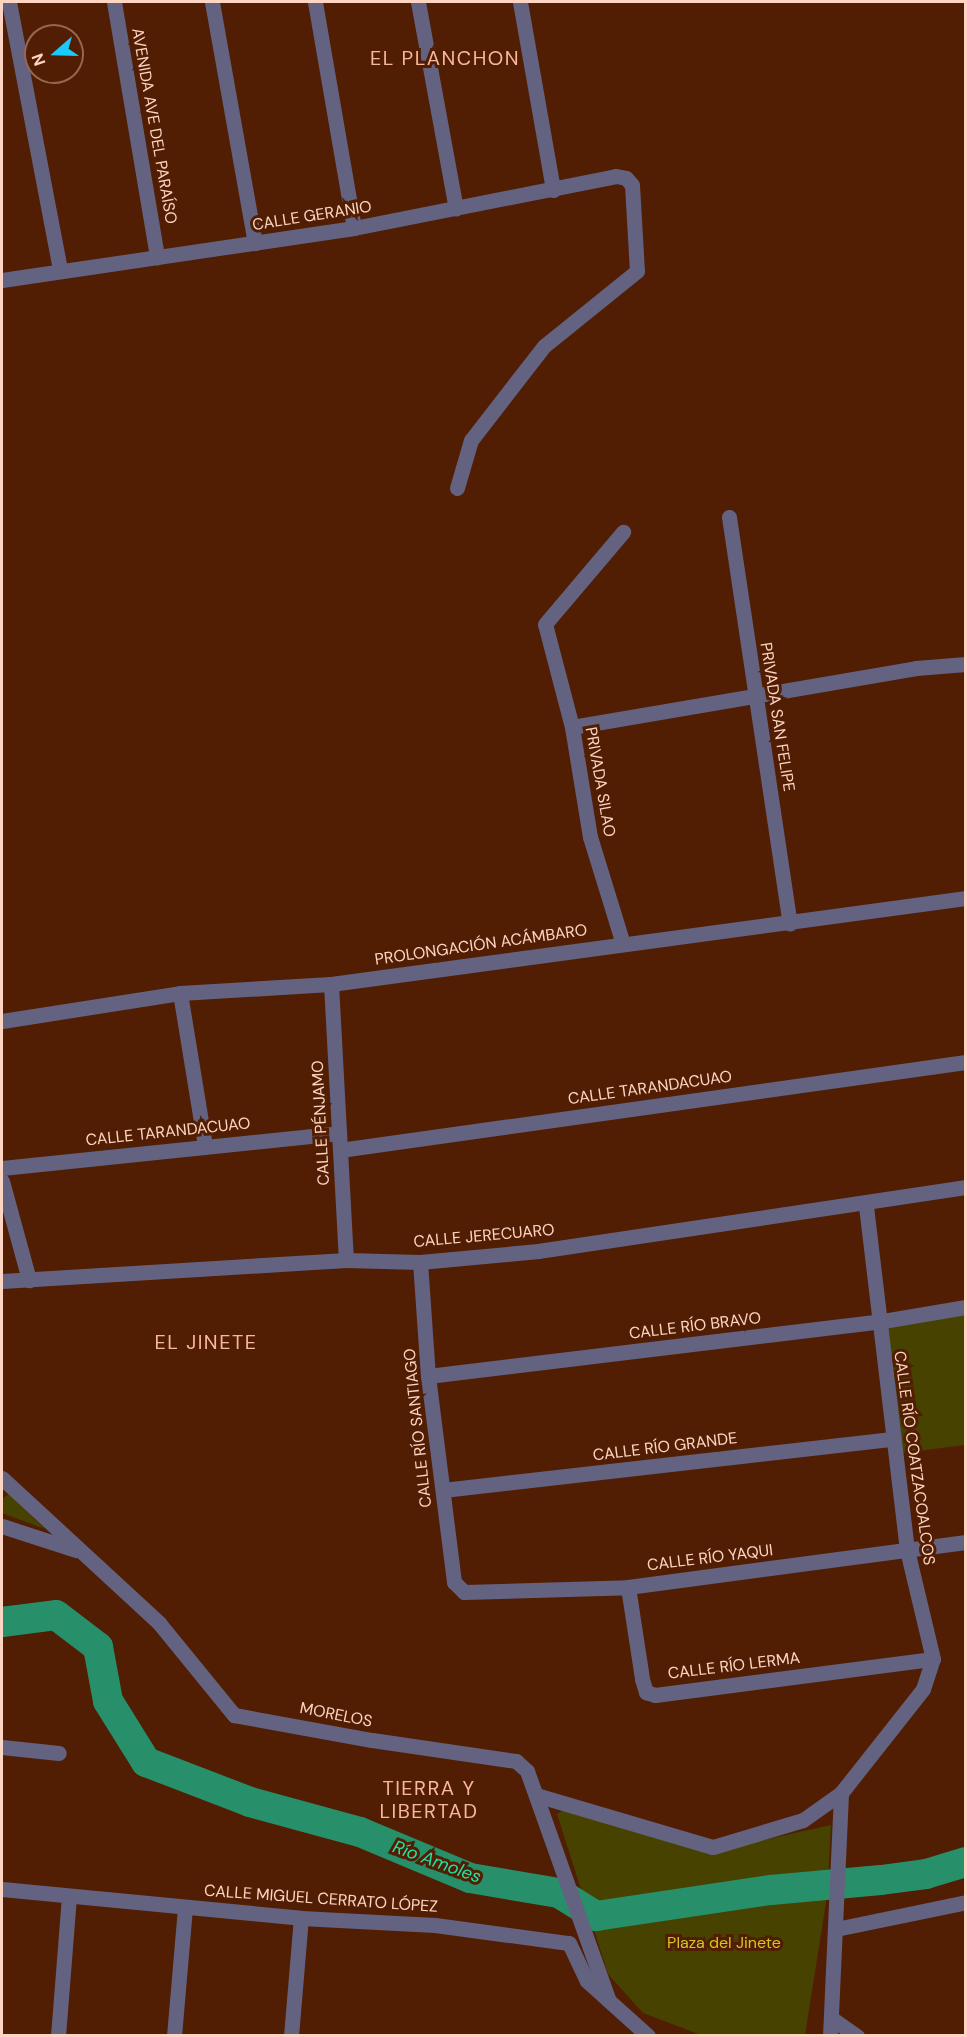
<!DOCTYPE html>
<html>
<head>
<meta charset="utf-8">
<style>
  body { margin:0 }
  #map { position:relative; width:967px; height:2037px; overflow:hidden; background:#511e03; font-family:"DM Sans",sans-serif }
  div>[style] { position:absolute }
  .green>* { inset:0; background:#474200 }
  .river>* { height:30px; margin:-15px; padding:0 15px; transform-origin:15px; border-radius:15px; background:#27906b }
  .minor>* { height:15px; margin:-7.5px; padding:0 7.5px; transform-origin:7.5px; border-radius:7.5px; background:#636381 }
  span { translate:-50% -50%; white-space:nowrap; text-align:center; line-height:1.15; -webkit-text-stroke:6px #511e03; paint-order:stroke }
  .street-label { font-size:16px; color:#fed5c3 }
  .park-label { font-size:16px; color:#d4c81f }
  .water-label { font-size:18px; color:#1ee4a7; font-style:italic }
  .quarter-label { font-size:20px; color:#f8b89c; letter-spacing:1.5px }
  .frame { position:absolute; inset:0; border:3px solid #fed5c3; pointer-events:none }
  .north { position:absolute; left:24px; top:24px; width:60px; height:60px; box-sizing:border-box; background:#511e03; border:2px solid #966750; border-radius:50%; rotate:250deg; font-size:16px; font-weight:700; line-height:24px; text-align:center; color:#fed5c3 }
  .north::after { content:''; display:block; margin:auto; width:21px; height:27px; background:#1bcafc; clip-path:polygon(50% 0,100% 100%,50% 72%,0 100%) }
</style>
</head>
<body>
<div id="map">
  <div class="green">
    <i style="clip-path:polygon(965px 1307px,965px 1445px,894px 1454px,877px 1322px)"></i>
    <i style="clip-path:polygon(9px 1494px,45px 1529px,2px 1513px,2px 1499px)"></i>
    <i style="clip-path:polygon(565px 1809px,708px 1852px,831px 1825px,827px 1896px,805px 2035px,701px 2035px,643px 2013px,608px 1974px,557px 1814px)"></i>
  </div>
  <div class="river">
    <i style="left:2px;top:1622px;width:54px;rotate:-7.4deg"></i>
    <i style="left:56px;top:1615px;width:53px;rotate:37.3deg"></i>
    <i style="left:98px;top:1647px;width:55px;rotate:79.5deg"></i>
    <i style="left:108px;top:1701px;width:72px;rotate:58.1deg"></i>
    <i style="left:146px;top:1762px;width:111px;rotate:21deg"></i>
    <i style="left:250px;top:1802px;width:114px;rotate:15.3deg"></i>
    <i style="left:360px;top:1832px;width:119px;rotate:22.7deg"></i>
    <i style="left:470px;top:1878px;width:90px;rotate:9.6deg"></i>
    <i style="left:559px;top:1893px;width:44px;rotate:31.9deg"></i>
    <i style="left:596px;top:1916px;width:177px;rotate:-8.5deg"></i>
    <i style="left:771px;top:1890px;width:110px;rotate:-5.2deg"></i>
    <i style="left:881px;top:1880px;width:45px;rotate:-7.6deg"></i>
    <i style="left:926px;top:1874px;width:42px;rotate:-16.7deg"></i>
  </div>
  <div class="minor">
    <i style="left:9px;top:2px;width:273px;rotate:79.2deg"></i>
    <i style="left:114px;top:2px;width:259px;rotate:80.4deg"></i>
    <i style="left:212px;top:2px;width:245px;rotate:79.9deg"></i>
    <i style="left:315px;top:2px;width:229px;rotate:80.2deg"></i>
    <i style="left:418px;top:2px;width:210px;rotate:79.6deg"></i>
    <i style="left:520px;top:2px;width:191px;rotate:80deg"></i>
    <i style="left:2px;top:280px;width:356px;rotate:-8.4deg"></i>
    <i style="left:354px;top:228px;width:267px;rotate:-11.2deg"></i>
    <i style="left:616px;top:176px;width:10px;rotate:11deg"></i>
    <i style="left:626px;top:178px;width:9px;rotate:49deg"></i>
    <i style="left:632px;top:185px;width:86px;rotate:86.7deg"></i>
    <i style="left:637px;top:271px;width:119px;rotate:141.1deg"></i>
    <i style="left:544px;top:346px;width:119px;rotate:127.8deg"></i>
    <i style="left:471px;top:440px;width:50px;rotate:106.3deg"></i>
    <i style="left:729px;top:517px;width:411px;rotate:81.5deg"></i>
    <i style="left:572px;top:727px;width:349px;rotate:-9.7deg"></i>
    <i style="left:916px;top:668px;width:50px;rotate:-4.6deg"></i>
    <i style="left:623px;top:944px;width:112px;rotate:-107.1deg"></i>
    <i style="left:590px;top:837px;width:111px;rotate:-99.3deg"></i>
    <i style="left:572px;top:727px;width:106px;rotate:-104.7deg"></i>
    <i style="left:545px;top:624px;width:121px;rotate:-49.7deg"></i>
    <i style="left:331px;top:984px;width:276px;rotate:86.9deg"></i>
    <i style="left:180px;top:993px;width:154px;rotate:80.7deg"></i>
    <i style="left:2px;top:1021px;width:180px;rotate:-8.9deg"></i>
    <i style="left:180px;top:993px;width:151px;rotate:-3.4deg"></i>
    <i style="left:331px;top:984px;width:641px;rotate:-7.71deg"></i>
    <i style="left:340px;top:1150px;width:632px;rotate:-8deg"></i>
    <i style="left:2px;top:1168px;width:339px;rotate:-5.9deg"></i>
    <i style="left:2px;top:1181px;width:103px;rotate:74.7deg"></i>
    <i style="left:420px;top:1262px;width:114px;rotate:86deg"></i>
    <i style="left:428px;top:1376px;width:208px;rotate:82.8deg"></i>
    <i style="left:454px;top:1582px;width:14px;rotate:45deg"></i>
    <i style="left:464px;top:1592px;width:164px;rotate:-1.7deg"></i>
    <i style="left:628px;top:1587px;width:341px;rotate:-7.6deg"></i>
    <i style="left:2px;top:1281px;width:345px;rotate:-3.5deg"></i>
    <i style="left:346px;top:1260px;width:74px;rotate:1.5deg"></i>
    <i style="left:420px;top:1262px;width:119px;rotate:-5.3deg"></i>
    <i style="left:538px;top:1251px;width:433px;rotate:-8.5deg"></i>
    <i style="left:428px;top:1376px;width:452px;rotate:-6.9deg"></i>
    <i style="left:877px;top:1322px;width:90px;rotate:-9.6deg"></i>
    <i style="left:2px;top:1478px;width:214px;rotate:42.7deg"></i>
    <i style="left:159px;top:1623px;width:119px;rotate:50.8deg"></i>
    <i style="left:234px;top:1715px;width:140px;rotate:10.3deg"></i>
    <i style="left:372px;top:1740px;width:146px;rotate:8.3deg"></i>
    <i style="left:516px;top:1761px;width:15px;rotate:42deg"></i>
    <i style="left:527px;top:1771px;width:242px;rotate:70.4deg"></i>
    <i style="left:443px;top:1490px;width:452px;rotate:-6.5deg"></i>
    <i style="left:2px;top:1526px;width:78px;rotate:18deg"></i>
    <i style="left:628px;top:1587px;width:93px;rotate:81.3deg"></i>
    <i style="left:642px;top:1679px;width:14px;rotate:73deg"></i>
    <i style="left:646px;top:1692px;width:9px;rotate:18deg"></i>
    <i style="left:655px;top:1695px;width:280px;rotate:-7.4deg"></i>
    <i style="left:2px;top:1747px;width:57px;rotate:6deg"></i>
    <i style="left:536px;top:1795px;width:184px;rotate:16.4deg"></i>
    <i style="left:713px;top:1847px;width:94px;rotate:-16.7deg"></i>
    <i style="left:803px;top:1820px;width:47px;rotate:-35.4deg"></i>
    <i style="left:2px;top:1889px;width:300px;rotate:5.5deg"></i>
    <i style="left:301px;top:1918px;width:134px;rotate:3deg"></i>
    <i style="left:435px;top:1925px;width:135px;rotate:7.7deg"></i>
    <i style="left:569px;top:1943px;width:42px;rotate:64.7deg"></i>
    <i style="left:587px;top:1981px;width:82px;rotate:42deg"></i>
    <i style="left:836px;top:1929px;width:133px;rotate:-11.7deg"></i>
    <i style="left:831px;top:2018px;width:32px;rotate:35deg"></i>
    <i style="left:58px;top:2036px;width:140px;rotate:-85.5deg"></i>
    <i style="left:174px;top:2036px;width:129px;rotate:-85.1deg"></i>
    <i style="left:291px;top:2036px;width:118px;rotate:-85.2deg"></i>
    <i style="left:830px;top:2036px;width:243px;rotate:-87.4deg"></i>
    <i style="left:841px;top:1793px;width:132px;rotate:-51.7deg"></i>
    <i style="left:923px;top:1689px;width:32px;rotate:-72deg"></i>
    <i style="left:933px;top:1659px;width:112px;rotate:-103.4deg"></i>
    <i style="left:907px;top:1550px;width:348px;rotate:-96.8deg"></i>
  </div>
  <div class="street-label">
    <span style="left:154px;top:126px;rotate:80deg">AVENIDA AVE DEL PARAÍSO</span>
    <span style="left:312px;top:216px;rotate:-9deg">CALLE GERANIO</span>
    <span style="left:777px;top:717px;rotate:81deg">PRIVADA SAN FELIPE</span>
    <span style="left:600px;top:782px;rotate:80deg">PRIVADA SILAO</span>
    <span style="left:481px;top:945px;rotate:-8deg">PROLONGACIÓN ACÁMBARO</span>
    <span style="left:650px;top:1088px;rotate:-8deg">CALLE TARANDACUAO</span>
    <span style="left:321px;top:1123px;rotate:-93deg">CALLE PÉNJAMO</span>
    <span style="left:168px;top:1132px;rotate:-6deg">CALLE TARANDACUAO</span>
    <span style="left:484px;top:1236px;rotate:-5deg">CALLE JERECUARO</span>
    <span style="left:695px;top:1326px;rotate:-7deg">CALLE RÍO BRAVO</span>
    <span style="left:418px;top:1428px;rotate:-96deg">CALLE RÍO SANTIAGO</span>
    <span style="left:665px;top:1447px;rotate:-7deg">CALLE RÍO GRANDE</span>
    <span style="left:914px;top:1458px;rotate:82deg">CALLE RÍO COATZACOALCOS</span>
    <span style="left:710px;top:1558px;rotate:-7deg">CALLE RÍO YAQUI</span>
    <span style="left:734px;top:1666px;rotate:-7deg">CALLE RÍO LERMA</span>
    <span style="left:336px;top:1715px;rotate:11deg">MORELOS</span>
    <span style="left:321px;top:1899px;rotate:4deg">CALLE MIGUEL CERRATO LÓPEZ</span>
  </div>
  <div class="park-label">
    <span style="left:724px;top:1943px">Plaza del Jinete</span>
  </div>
  <div class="water-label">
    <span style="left:437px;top:1862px;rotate:20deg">Río Amoles</span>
  </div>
  <div class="quarter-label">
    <span style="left:445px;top:58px">EL PLANCHON</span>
    <span style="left:206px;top:1342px">EL JINETE</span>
    <span style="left:429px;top:1800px">TIERRA Y<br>LIBERTAD</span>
  </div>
  <div class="frame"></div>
  <div class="north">N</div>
</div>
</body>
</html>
